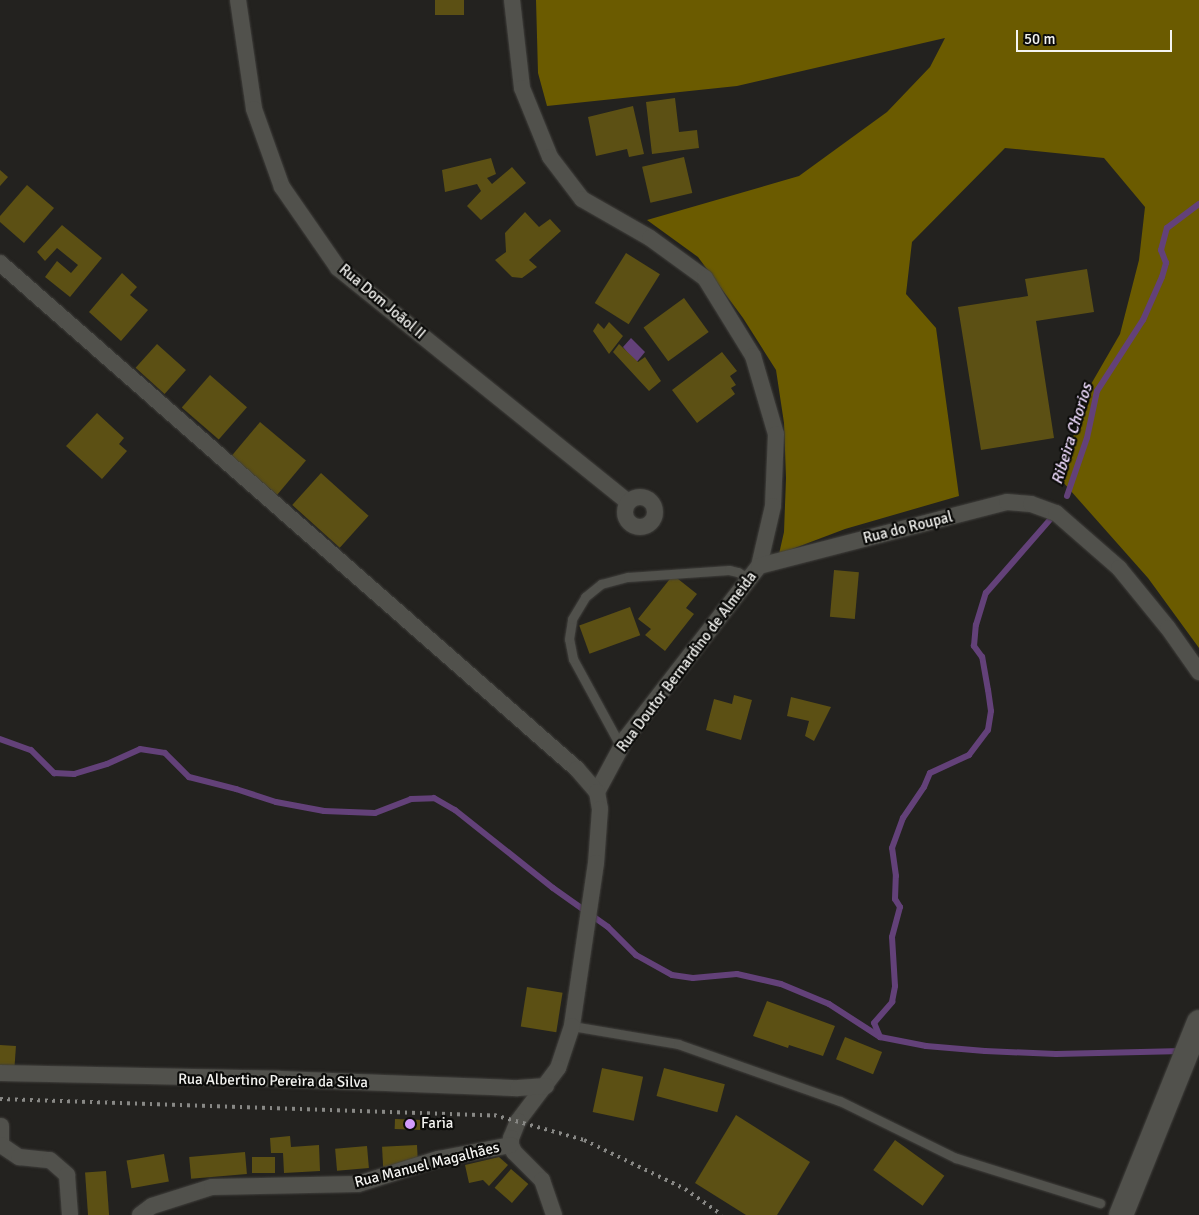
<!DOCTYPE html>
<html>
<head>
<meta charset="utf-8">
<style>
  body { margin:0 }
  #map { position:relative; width:1199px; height:1215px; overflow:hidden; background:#23221f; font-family:Signika,sans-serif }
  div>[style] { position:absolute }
  .forest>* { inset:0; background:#6b5b00 }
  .water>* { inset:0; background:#634179 }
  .stream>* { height:6px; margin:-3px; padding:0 3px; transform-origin:3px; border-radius:3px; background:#634179 }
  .building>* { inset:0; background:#5c5014; transform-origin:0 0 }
  .roads { filter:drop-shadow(0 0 1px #403f3c) drop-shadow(0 0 1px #403f3c) }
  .lane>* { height:9px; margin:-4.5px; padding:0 4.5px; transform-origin:4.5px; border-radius:4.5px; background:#51514c }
  .street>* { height:16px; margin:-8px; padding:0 8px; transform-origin:8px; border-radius:8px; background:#51514c }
  .street>.ring { margin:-8px; padding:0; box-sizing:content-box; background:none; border:16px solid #51514c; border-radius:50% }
  .secondary>* { height:24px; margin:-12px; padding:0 12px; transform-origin:12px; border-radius:12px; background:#51514c }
  .rail>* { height:4px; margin-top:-2px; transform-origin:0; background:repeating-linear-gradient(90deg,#888885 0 2.5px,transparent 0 7.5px) }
  .dots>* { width:14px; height:14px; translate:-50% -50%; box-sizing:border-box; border:2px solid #0c0c0a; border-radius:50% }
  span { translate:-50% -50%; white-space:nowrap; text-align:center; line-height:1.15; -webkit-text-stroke:4.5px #0c0c0a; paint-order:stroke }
  .street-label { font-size:15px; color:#f4f4f1 }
  .poi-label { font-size:15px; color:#f4f4f1 }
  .left { translate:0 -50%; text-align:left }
  .water-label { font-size:16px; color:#efdbfe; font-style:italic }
  .scale { position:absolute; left:1016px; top:30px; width:156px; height:22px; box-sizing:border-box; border:2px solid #f4f4f1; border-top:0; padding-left:6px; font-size:15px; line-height:18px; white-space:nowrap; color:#f4f4f1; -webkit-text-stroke:4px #0c0c0a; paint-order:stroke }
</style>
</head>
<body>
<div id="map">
  <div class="forest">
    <i style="clip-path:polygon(536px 0,1199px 0,1199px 648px,1148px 578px,1062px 481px,1083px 398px,1120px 334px,1139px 260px,1145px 207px,1104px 158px,1005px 148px,912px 242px,906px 294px,936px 328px,959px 496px,845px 529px,779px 554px,784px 532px,786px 478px,784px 423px,776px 370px,743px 318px,698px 257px,647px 220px,799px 176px,887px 112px,930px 67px,945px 38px,737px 86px,547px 106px,538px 73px)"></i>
  </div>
  <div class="water">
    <i style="clip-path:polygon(631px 338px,645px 352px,636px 363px,623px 347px)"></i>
  </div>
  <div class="stream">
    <i style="left:1067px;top:496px;width:61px;rotate:-71deg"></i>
    <i style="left:1087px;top:438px;width:48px;rotate:-78deg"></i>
    <i style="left:1097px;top:391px;width:85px;rotate:-57.1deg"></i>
    <i style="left:1143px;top:320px;width:47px;rotate:-66.2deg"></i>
    <i style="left:1162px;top:277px;width:15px;rotate:-74deg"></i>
    <i style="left:1166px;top:263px;width:14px;rotate:-111deg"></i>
    <i style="left:1161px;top:250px;width:23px;rotate:-75deg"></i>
    <i style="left:1167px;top:228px;width:40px;rotate:-37deg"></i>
    <i style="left:0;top:739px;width:33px;rotate:20deg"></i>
    <i style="left:31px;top:750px;width:33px;rotate:45deg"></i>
    <i style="left:54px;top:773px;width:20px;rotate:3deg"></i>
    <i style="left:74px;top:774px;width:34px;rotate:-17deg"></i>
    <i style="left:107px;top:764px;width:36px;rotate:-24deg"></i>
    <i style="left:140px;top:749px;width:25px;rotate:9deg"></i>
    <i style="left:165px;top:753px;width:34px;rotate:45deg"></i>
    <i style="left:189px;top:777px;width:49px;rotate:14.3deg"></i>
    <i style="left:236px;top:789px;width:42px;rotate:18deg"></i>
    <i style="left:276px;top:802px;width:49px;rotate:10.6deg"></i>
    <i style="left:324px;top:811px;width:51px;rotate:2.2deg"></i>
    <i style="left:375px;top:813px;width:39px;rotate:-21deg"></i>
    <i style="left:411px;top:799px;width:23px;rotate:-2deg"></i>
    <i style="left:434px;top:798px;width:24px;rotate:30deg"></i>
    <i style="left:455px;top:810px;width:125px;rotate:38.5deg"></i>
    <i style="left:553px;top:888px;width:67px;rotate:35.3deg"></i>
    <i style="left:608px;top:927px;width:40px;rotate:45deg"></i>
    <i style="left:636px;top:955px;width:41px;rotate:29.1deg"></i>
    <i style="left:672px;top:975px;width:21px;rotate:8deg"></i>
    <i style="left:693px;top:978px;width:44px;rotate:-5.2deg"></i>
    <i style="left:737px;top:974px;width:45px;rotate:12.8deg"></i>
    <i style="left:781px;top:984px;width:52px;rotate:22.6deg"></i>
    <i style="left:829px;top:1004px;width:61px;rotate:32.9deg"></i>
    <i style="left:880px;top:1037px;width:47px;rotate:11.1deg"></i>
    <i style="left:926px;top:1046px;width:59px;rotate:4.8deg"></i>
    <i style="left:985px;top:1051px;width:71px;rotate:2.4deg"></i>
    <i style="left:1056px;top:1054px;width:127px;rotate:-1.4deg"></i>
    <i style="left:880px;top:1037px;width:15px;rotate:-113deg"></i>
    <i style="left:874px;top:1023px;width:28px;rotate:-49deg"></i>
    <i style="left:892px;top:1002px;width:16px;rotate:-79deg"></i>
    <i style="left:895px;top:986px;width:49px;rotate:-93.5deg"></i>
    <i style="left:892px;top:937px;width:31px;rotate:-75deg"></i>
    <i style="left:900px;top:907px;width:9px;rotate:-122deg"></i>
    <i style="left:895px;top:899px;width:23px;rotate:-88deg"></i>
    <i style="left:896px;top:876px;width:28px;rotate:-98deg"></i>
    <i style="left:892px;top:848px;width:32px;rotate:-70deg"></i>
    <i style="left:903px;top:818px;width:37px;rotate:-56deg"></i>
    <i style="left:924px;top:787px;width:15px;rotate:-67deg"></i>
    <i style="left:930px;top:773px;width:43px;rotate:-24.8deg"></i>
    <i style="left:969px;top:755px;width:31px;rotate:-53deg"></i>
    <i style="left:988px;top:730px;width:19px;rotate:-81deg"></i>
    <i style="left:991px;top:711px;width:21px;rotate:-98deg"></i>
    <i style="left:988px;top:690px;width:34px;rotate:-100deg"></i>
    <i style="left:982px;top:657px;width:14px;rotate:-126deg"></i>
    <i style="left:974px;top:646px;width:21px;rotate:-85deg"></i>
    <i style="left:976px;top:625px;width:34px;rotate:-73deg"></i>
    <i style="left:986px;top:593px;width:105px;rotate:-48.9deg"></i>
  </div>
  <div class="building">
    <i style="left:435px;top:0;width:29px;height:15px"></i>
    <i style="clip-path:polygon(675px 98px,679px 132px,697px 130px,699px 148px,652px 154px,646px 102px)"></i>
    <i style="clip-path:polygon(633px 106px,644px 154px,629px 157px,627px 149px,596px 156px,588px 117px)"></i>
    <i style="left:684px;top:157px;width:37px;height:43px;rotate:77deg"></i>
    <i style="clip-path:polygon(491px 158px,496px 174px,487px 178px,492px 184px,512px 167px,526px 183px,481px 220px,467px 206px,481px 191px,477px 184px,445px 192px,442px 170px)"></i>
    <i style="clip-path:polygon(0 170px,8px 177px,0 186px)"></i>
    <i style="clip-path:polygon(27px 185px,54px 208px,24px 243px,0 222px,0 216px)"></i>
    <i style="clip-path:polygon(525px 212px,539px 227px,550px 219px,561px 231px,529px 260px,537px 267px,522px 278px,512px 277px,495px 260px,506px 252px,505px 233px)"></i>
    <i style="clip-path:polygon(62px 225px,102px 258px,70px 297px,45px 277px,57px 261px,71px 273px,78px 265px,57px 248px,45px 261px,37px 252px)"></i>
    <i style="left:626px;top:253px;width:40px;height:59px;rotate:32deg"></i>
    <i style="clip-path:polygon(1087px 269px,1094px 312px,1036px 321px,1054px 438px,981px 450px,958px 307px,1028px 296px,1025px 279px)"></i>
    <i style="clip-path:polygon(122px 273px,137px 287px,130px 295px,148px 310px,121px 341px,89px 312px)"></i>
    <i style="left:684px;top:298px;width:42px;height:50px;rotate:54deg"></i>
    <i style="clip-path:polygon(609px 322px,623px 336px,609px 354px,593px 331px,598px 323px,604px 329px)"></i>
    <i style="left:157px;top:344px;width:39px;height:32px;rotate:42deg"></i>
    <i style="clip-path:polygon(619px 344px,638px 362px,645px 357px,661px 381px,649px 391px,613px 352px)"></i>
    <i style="clip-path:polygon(722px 352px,737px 371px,730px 376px,736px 385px,731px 388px,735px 394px,697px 423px,672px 390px)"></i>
    <i style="left:210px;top:375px;width:49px;height:43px;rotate:41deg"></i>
    <i style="clip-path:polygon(97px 413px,124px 438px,119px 444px,127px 451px,102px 479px,66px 446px)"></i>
    <i style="left:260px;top:422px;width:60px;height:45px;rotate:40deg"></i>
    <i style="left:321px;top:473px;width:64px;height:43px;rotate:42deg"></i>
    <i style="left:834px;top:570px;width:25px;height:47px;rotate:5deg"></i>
    <i style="clip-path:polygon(673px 575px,697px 594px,686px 608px,694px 614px,665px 651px,645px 635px,651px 629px,638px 619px)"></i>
    <i style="left:630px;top:607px;width:30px;height:54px;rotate:70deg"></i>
    <i style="clip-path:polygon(734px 695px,752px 700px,741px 740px,706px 730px,714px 699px,732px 704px)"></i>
    <i style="clip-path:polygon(791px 697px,831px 707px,814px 741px,805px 736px,809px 721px,787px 716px)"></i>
    <i style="left:527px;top:987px;width:36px;height:40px;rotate:9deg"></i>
    <i style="clip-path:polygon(767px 1001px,835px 1026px,823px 1056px,789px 1045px,788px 1048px,753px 1036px)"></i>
    <i style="left:845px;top:1037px;width:40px;height:24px;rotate:22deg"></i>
    <i style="left:0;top:1045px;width:16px;height:23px;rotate:4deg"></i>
    <i style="left:602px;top:1068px;width:42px;height:45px;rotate:12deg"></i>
    <i style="left:664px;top:1068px;width:63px;height:29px;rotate:15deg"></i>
    <i style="clip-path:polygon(736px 1115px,810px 1162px,777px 1215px,746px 1215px,695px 1183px)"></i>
    <i style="left:395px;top:1119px;width:28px;height:10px;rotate:2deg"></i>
    <i style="clip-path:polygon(290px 1136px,291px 1147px,319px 1145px,320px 1171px,284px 1173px,283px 1153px,271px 1153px,270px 1138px)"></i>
    <i style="left:895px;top:1140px;width:61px;height:37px;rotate:36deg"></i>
    <i style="left:417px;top:1145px;width:20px;height:35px;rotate:87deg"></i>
    <i style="left:367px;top:1146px;width:22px;height:32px;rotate:85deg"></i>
    <i style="left:245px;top:1152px;width:22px;height:56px;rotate:85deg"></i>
    <i style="left:164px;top:1154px;width:28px;height:38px;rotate:80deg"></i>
    <i style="left:252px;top:1157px;width:23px;height:16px"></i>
    <i style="clip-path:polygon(499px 1157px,508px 1165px,489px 1186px,483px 1180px,469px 1183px,465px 1165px)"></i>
    <i style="left:511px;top:1169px;width:23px;height:25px;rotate:41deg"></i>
    <i style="left:106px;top:1171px;width:44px;height:21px;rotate:86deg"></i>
  </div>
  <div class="roads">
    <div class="lane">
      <i style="left:621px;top:747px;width:100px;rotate:-118.6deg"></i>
      <i style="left:573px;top:659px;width:20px;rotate:-101deg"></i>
      <i style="left:569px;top:639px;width:20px;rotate:-81deg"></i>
      <i style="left:572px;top:619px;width:26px;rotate:-59deg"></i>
      <i style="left:585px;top:597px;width:21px;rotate:-39deg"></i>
      <i style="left:601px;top:584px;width:28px;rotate:-15deg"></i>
      <i style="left:628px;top:577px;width:101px;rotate:-4deg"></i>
      <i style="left:729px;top:570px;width:9px;rotate:13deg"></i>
      <i style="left:738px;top:572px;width:14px;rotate:34deg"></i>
      <i style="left:572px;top:1026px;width:108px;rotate:9.6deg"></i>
      <i style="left:678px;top:1044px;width:172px;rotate:19.4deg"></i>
      <i style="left:840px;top:1101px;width:129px;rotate:26.2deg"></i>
      <i style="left:956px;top:1158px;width:151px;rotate:17.4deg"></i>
    </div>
    <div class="street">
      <i style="left:238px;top:0;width:110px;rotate:81.6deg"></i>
      <i style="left:254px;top:109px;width:83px;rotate:70.3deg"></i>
      <i style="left:282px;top:187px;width:98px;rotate:55.3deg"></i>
      <i style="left:338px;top:268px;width:373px;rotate:38.9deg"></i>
      <i style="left:512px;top:0;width:89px;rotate:83.5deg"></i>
      <i style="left:522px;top:88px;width:74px;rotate:67.9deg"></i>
      <i style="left:550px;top:157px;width:53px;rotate:52.7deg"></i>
      <i style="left:582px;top:199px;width:78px;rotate:29.8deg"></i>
      <i style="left:650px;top:238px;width:68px;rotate:36deg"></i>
      <i style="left:705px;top:278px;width:92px;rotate:58.4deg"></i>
      <i style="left:753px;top:356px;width:81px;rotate:73.6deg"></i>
      <i style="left:776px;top:434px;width:72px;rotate:92.4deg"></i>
      <i style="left:773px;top:506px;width:62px;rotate:103.1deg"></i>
      <i style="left:759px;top:566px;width:217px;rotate:127.7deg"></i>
      <i style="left:626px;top:738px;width:61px;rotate:118.2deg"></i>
      <i style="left:0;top:263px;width:767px;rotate:41.25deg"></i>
      <i style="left:577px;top:769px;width:30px;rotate:49deg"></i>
      <i style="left:597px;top:792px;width:17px;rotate:80deg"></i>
      <i style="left:600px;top:809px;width:54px;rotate:94.2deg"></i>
      <i style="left:596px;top:863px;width:165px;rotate:98.4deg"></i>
      <i style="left:572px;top:1026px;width:44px;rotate:108.4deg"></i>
      <i style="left:558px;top:1068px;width:66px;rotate:127deg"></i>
      <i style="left:518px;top:1121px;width:18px;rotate:112deg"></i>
      <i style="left:511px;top:1138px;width:7px;rotate:90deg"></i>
      <i style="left:511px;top:1145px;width:8px;rotate:67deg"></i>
      <i style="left:514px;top:1152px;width:40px;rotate:45deg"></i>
      <i style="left:542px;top:1180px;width:37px;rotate:71deg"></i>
      <i class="ring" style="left:625px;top:497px;width:14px;height:14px"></i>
      <i style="left:759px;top:566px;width:256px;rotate:-14.5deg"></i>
      <i style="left:1007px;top:502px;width:24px;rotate:5deg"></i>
      <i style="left:1031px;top:504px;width:27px;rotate:20deg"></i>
      <i style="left:1056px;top:513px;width:84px;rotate:41.1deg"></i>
      <i style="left:1119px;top:568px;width:77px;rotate:50.8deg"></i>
      <i style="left:1168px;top:628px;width:54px;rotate:54.8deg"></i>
      <i style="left:0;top:1073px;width:280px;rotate:1.2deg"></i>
      <i style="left:280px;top:1079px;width:238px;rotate:2.2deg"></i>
      <i style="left:518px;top:1088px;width:28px;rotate:-4deg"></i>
      <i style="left:1px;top:1126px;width:19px;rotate:90deg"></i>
      <i style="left:1px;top:1145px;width:22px;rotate:34deg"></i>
      <i style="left:19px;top:1157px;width:31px;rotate:6deg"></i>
      <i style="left:50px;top:1160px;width:23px;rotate:41deg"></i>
      <i style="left:67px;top:1175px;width:40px;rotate:85.7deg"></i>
      <i style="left:140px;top:1215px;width:15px;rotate:-37deg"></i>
      <i style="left:152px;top:1206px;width:63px;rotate:-17.6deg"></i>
      <i style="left:212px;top:1187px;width:146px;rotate:-1.2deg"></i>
      <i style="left:358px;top:1184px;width:84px;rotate:-17.4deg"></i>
      <i style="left:438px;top:1159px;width:74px;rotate:-10.9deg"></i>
    </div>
    <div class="secondary">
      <i style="left:1121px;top:1215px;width:208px;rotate:-68deg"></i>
    </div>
  </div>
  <div class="rail">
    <i style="left:0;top:1099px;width:494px;rotate:1.9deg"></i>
    <i style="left:494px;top:1115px;width:93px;rotate:15.5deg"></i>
    <i style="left:584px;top:1140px;width:112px;rotate:25.9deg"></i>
    <i style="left:685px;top:1189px;width:45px;rotate:35.1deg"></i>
  </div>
  <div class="dots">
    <i style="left:410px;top:1124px;background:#d49cfb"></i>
  </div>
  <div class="street-label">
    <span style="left:382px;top:302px;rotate:40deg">Rua Dom Joãol II</span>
    <span style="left:908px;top:528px;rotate:-14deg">Rua do Roupal</span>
    <span style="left:687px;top:662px;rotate:-53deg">Rua Doutor Bernardino de Almeida</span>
    <span style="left:273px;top:1081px;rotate:1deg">Rua Albertino Pereira da Silva</span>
    <span style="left:427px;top:1165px;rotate:-14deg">Rua Manuel Magalhães</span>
  </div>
  <div class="poi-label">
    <span class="left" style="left:421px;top:1124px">Faria</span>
  </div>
  <div class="water-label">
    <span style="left:1072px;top:434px;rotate:-73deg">Ribeira Chorios</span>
  </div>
  <div class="scale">50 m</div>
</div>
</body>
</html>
